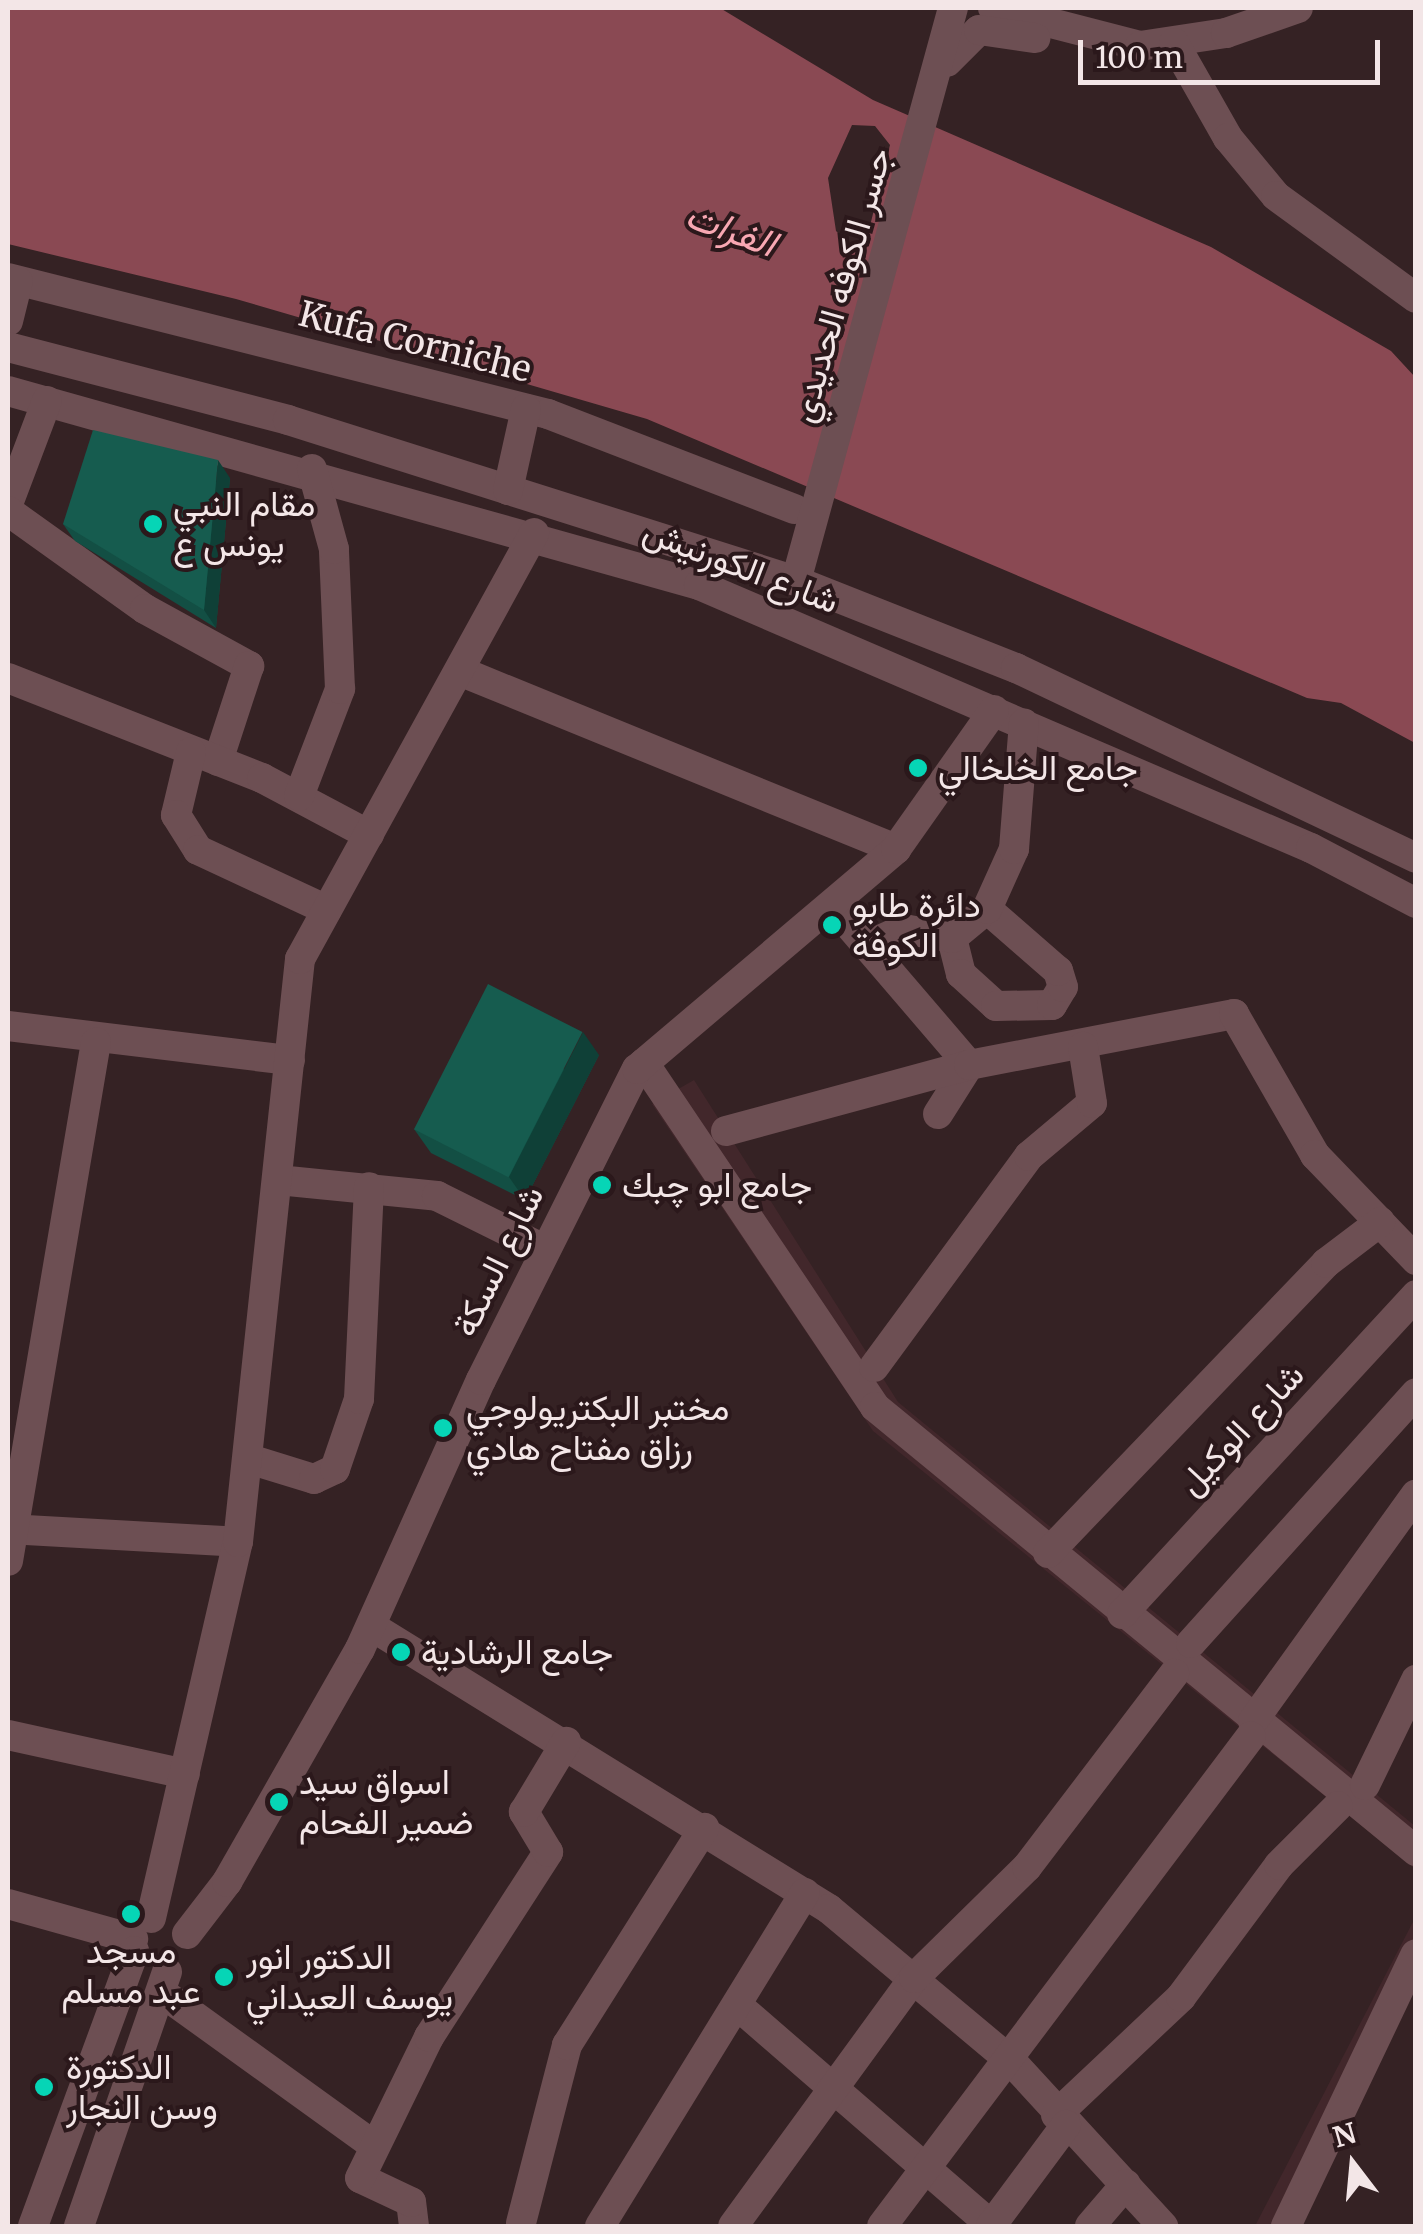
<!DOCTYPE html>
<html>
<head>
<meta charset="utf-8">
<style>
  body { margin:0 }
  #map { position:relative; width:1423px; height:2234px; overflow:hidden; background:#352224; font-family:Merriweather,Vazirmatn,serif }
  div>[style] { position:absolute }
  .built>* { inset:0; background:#42272b }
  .water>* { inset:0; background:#8a4953 }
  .minor>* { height:30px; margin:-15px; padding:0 15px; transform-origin:15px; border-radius:15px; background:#6d4f53 }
  .wall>* { inset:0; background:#134f44 }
  .shaded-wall>* { inset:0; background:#0f4037 }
  .building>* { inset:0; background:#165c4f; transform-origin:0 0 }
  .dots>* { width:28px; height:28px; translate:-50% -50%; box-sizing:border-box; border:5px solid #2b181b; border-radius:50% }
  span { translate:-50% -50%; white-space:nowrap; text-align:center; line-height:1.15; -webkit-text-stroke:8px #2b181b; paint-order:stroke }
  .street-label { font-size:35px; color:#f3e6e7 }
  .poi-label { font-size:35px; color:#f3e6e7 }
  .left { translate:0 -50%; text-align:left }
  .water-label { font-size:38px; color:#f8a8b3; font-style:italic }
  .frame { position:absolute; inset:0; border:10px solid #f3e6e7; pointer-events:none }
  .north { position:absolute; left:1303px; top:2114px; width:100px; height:100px; -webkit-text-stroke:8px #2b181b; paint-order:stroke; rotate:344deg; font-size:28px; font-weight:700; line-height:40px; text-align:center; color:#f3e6e7 }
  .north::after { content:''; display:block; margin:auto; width:35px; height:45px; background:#f3e6e7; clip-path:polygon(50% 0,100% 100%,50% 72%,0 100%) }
  .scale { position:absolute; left:1078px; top:40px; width:302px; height:45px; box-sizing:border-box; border:5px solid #f3e6e7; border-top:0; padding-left:12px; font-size:30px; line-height:35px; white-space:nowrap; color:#f3e6e7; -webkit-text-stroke:8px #2b181b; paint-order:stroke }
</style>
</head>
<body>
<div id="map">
  <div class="built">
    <i style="clip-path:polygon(694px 1080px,898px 1402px,1415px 1826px,1415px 1869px,873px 1431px,652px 1104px)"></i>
    <i style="clip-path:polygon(1415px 1918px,1415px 1965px,1293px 2226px,1255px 2226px)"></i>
  </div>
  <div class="water">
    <i style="clip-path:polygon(evenodd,8px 8px,720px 8px,873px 100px,1211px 247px,1391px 351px,1415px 377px,1415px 743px,1341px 703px,1307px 698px,647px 419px,236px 299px,8px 244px,8px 8px,852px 125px,875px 126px,890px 145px,866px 242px,855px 249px,836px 231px,828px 178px,852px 125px)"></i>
  </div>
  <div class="minor">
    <i style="left:993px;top:8px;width:152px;rotate:14.5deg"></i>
    <i style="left:1140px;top:46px;width:87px;rotate:-8.6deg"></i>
    <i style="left:1226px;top:33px;width:76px;rotate:-19.1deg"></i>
    <i style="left:1174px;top:43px;width:109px;rotate:60.4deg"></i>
    <i style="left:1228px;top:138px;width:75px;rotate:50.4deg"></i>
    <i style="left:1276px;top:196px;width:173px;rotate:36.1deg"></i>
    <i style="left:947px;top:62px;width:45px;rotate:-45deg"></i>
    <i style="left:979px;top:30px;width:57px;rotate:8.1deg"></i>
    <i style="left:8px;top:278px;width:557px;rotate:14.14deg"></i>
    <i style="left:548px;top:414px;width:264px;rotate:21.1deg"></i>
    <i style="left:8px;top:321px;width:41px;rotate:-76deg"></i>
    <i style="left:8px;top:347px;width:289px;rotate:14.6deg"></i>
    <i style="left:288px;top:420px;width:533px;rotate:17.58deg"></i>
    <i style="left:796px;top:581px;width:237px;rotate:21.6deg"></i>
    <i style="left:1016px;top:668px;width:443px;rotate:25.4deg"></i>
    <i style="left:8px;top:391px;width:718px;rotate:15.68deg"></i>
    <i style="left:699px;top:585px;width:666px;rotate:23.26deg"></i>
    <i style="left:1311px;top:848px;width:119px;rotate:27.6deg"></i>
    <i style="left:508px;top:490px;width:83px;rotate:-77.5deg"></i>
    <i style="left:8px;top:504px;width:110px;rotate:-69.3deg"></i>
    <i style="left:8px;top:511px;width:168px;rotate:35.6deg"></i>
    <i style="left:145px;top:609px;width:119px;rotate:28.7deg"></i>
    <i style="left:249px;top:666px;width:100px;rotate:108.1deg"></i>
    <i style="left:796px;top:581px;width:594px;rotate:-74.68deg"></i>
    <i style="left:462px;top:672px;width:469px;rotate:22.2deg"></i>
    <i style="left:8px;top:678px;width:273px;rotate:21.5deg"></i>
    <i style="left:262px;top:778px;width:121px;rotate:28deg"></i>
    <i style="left:191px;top:752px;width:65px;rotate:103.4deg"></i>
    <i style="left:176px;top:815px;width:41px;rotate:57.8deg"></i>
    <i style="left:198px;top:850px;width:142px;rotate:24.9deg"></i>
    <i style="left:299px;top:796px;width:115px;rotate:-69deg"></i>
    <i style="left:340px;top:689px;width:140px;rotate:-92.5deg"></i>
    <i style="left:334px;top:549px;width:83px;rotate:-105.4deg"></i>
    <i style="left:832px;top:905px;width:211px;rotate:49.4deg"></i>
    <i style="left:969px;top:1065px;width:58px;rotate:122.3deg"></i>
    <i style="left:952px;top:938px;width:37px;rotate:76deg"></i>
    <i style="left:961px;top:974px;width:47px;rotate:42.4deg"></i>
    <i style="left:996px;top:1006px;width:56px;rotate:-1deg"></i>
    <i style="left:1052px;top:1005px;width:21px;rotate:-59deg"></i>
    <i style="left:1063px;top:987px;width:17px;rotate:-107deg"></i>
    <i style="left:1058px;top:971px;width:94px;rotate:-138.9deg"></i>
    <i style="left:867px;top:946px;width:41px;rotate:-24.7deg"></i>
    <i style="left:904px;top:929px;width:49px;rotate:10.6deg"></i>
    <i style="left:952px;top:938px;width:45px;rotate:-39.6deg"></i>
    <i style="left:987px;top:909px;width:66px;rotate:-65.8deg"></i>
    <i style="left:1014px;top:849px;width:126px;rotate:-85.5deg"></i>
    <i style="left:8px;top:1026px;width:284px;rotate:6.9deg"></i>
    <i style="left:644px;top:1063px;width:414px;rotate:56.1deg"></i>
    <i style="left:875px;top:1407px;width:700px;rotate:39.38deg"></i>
    <i style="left:726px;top:1131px;width:252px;rotate:-15.2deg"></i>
    <i style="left:969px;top:1065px;width:270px;rotate:-10.9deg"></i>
    <i style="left:1234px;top:1014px;width:163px;rotate:60.1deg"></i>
    <i style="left:1315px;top:1155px;width:146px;rotate:46.1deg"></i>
    <i style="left:278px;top:1180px;width:160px;rotate:5.7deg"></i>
    <i style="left:437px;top:1196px;width:119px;rotate:26.4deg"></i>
    <i style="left:874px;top:1367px;width:262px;rotate:-53.7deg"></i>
    <i style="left:1029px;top:1156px;width:82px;rotate:-40.1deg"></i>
    <i style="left:1092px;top:1103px;width:57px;rotate:-99.1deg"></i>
    <i style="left:249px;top:1459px;width:68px;rotate:17.1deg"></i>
    <i style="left:314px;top:1479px;width:23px;rotate:-25deg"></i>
    <i style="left:335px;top:1469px;width:74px;rotate:-71.1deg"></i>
    <i style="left:359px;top:1399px;width:212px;rotate:-87.3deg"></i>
    <i style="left:8px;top:1529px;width:230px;rotate:3.2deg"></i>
    <i style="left:1048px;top:1553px;width:402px;rotate:-46.2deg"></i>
    <i style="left:1326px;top:1263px;width:68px;rotate:-37.2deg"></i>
    <i style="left:8px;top:1561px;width:526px;rotate:-80.38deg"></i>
    <i style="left:1122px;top:1614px;width:434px;rotate:-47.3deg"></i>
    <i style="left:371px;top:1626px;width:538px;rotate:31.71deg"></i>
    <i style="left:829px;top:1909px;width:240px;rotate:39.9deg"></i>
    <i style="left:1013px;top:2063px;width:222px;rotate:47.4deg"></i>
    <i style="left:1191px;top:1643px;width:336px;rotate:-48deg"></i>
    <i style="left:1253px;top:1721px;width:279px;rotate:-54.3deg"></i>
    <i style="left:8px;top:1735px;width:181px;rotate:12.4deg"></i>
    <i style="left:1365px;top:1785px;width:117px;rotate:-64.1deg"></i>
    <i style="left:8px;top:1904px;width:130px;rotate:15.6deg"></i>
    <i style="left:151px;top:1918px;width:386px;rotate:-77deg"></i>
    <i style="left:238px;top:1542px;width:586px;rotate:-83.93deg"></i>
    <i style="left:300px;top:959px;width:486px;rotate:-61.2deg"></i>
    <i style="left:187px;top:1934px;width:66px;rotate:-52.4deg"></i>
    <i style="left:227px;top:1882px;width:268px;rotate:-60.3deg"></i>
    <i style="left:360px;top:1649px;width:295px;rotate:-65.8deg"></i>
    <i style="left:481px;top:1380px;width:348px;rotate:-63.4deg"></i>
    <i style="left:637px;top:1069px;width:340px;rotate:-40.3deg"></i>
    <i style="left:896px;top:849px;width:170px;rotate:-54.8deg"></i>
    <i style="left:161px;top:1992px;width:261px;rotate:35.8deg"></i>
    <i style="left:737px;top:2005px;width:337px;rotate:40.9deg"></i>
    <i style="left:1056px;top:2115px;width:172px;rotate:-43.3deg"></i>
    <i style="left:1181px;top:1997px;width:164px;rotate:-53.4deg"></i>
    <i style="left:1279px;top:1865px;width:83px;rotate:-45deg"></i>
    <i style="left:521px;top:2223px;width:184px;rotate:-75.5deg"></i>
    <i style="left:567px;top:2045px;width:257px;rotate:-57.7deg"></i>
    <i style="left:33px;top:2226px;width:293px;rotate:-69.8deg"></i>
    <i style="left:79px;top:2226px;width:269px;rotate:-70.9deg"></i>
    <i style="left:414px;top:2226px;width:24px;rotate:-97deg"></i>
    <i style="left:411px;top:2202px;width:56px;rotate:-154.8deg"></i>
    <i style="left:360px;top:2178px;width:157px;rotate:-63.9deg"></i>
    <i style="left:429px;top:2037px;width:220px;rotate:-57.2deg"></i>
    <i style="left:548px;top:1852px;width:47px;rotate:-121deg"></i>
    <i style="left:524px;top:1812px;width:82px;rotate:-59deg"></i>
    <i style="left:600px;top:2226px;width:391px;rotate:-58.4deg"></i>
    <i style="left:733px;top:2226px;width:307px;rotate:-53.9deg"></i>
    <i style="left:914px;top:1978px;width:158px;rotate:-44.5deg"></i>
    <i style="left:1027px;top:1867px;width:243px;rotate:-52.7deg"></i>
    <i style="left:882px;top:2226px;width:613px;rotate:-53.02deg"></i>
    <i style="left:991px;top:2226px;width:126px;rotate:-53.4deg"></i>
    <i style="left:1090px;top:2226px;width:55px;rotate:-49.4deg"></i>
    <i style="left:1286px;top:2226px;width:301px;rotate:-64.5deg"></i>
  </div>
  <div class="wall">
    <i style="clip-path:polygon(230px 478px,216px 628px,75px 541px,63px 524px)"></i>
    <i style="clip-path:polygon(599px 1055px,525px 1200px,431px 1153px,414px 1129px)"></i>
  </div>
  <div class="shaded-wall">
    <i style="clip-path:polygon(218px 460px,230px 478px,216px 628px,204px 610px)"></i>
    <i style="clip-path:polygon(583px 1032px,599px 1055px,525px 1200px,509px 1177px)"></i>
  </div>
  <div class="building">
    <i style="clip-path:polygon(93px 430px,218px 460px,204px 610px,63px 524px)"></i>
    <i style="left:488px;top:984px;width:106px;height:163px;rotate:27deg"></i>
  </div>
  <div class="dots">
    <i style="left:153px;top:524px;background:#06d5b6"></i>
    <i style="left:918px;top:768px;background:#06d5b6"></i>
    <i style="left:832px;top:925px;background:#06d5b6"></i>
    <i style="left:602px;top:1185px;background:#06d5b6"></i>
    <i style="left:443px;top:1428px;background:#06d5b6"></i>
    <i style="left:401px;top:1652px;background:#06d5b6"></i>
    <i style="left:279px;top:1802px;background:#06d5b6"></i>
    <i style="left:131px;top:1914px;background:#06d5b6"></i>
    <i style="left:224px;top:1977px;background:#06d5b6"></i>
    <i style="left:44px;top:2087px;background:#06d5b6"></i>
  </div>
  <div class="street-label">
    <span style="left:841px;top:285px;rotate:-74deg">جسر الکوفه الحديدي</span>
    <span style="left:415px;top:342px;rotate:14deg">Kufa Corniche</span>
    <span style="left:741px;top:566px;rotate:21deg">شارع الكورنيش</span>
    <span style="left:498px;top:1261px;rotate:-64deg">شارع السكة</span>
    <span style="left:1241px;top:1429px;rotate:-47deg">شارع الوكيل</span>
  </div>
  <div class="poi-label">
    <span class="left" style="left:173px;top:524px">مقام النبي<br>يونس ع</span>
    <span class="left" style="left:938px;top:768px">جامع الخلخالي</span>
    <span class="left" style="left:852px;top:925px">دائرة طابو<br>الكوفة</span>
    <span class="left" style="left:622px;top:1185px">جامع ابو چبك</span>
    <span class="left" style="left:466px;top:1428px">مختبر البكتريولوجي<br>رزاق مفتاح هادي</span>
    <span class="left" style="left:421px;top:1652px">جامع الرشادية</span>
    <span class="left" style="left:299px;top:1802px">اسواق سيد<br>ضمير الفحام</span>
    <span style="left:131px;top:1971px">مسجد<br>عبد مسلم</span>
    <span class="left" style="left:246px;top:1977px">الدكتور انور<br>يوسف العيداني</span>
    <span class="left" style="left:66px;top:2087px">الدكتورة<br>وسن النجار</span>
  </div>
  <div class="water-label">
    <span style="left:731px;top:229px;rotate:20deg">الفرات</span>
  </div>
  <div class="frame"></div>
  <div class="north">N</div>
  <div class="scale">100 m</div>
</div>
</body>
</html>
